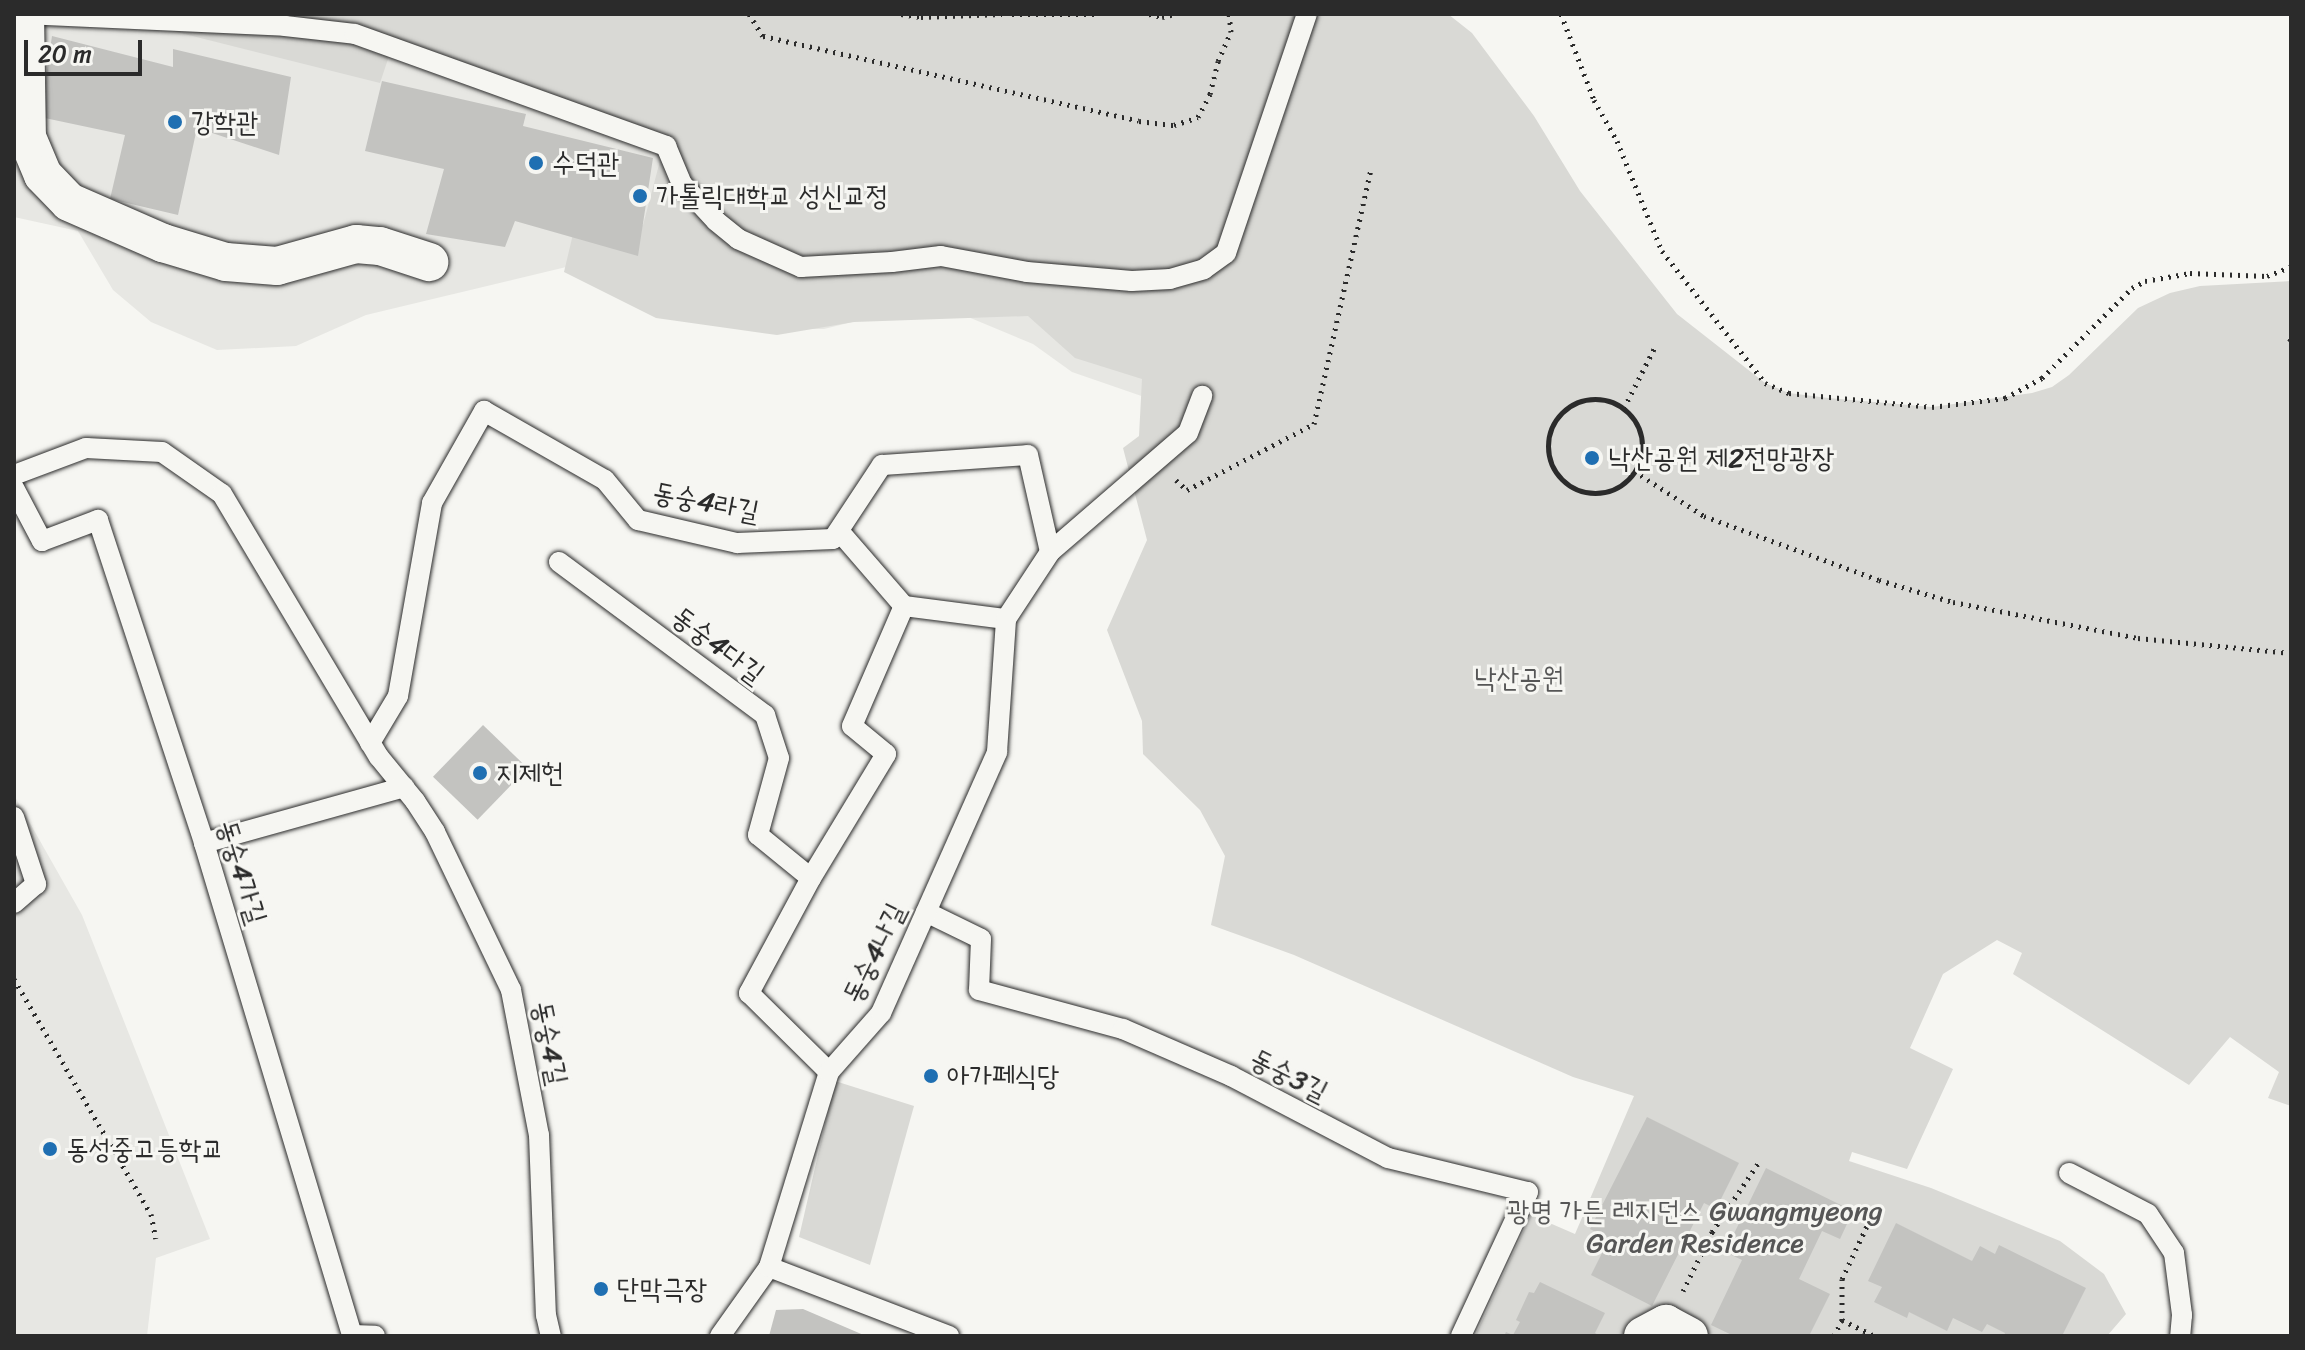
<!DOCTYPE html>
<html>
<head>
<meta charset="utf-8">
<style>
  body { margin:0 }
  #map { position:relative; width:2305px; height:1350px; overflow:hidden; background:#f6f6f2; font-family:Sriracha,"Poor Story",sans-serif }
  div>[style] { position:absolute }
  .built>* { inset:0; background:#e7e7e3 }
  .green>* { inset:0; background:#d9d9d5 }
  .building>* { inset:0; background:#c3c3c0; transform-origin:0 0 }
  .path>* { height:5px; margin-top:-2.5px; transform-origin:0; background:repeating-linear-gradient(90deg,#2b2b2b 0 2px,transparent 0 8px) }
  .path>.ring { margin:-2.5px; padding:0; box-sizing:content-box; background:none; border:5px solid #2b2b2b; border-radius:50% }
  .roads { filter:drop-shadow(0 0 2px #2b2b2b) drop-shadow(0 0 2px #2b2b2b) }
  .lane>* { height:20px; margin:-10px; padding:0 10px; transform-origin:10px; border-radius:10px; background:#f6f6f2 }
  .street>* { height:38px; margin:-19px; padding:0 19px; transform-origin:19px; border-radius:19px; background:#f6f6f2 }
  .dots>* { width:22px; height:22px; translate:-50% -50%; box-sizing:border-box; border:4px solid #f6f6f2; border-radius:50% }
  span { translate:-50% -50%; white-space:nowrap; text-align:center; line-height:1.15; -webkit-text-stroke:6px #f6f6f2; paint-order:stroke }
  .poi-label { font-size:28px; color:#2b2b2b }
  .left { translate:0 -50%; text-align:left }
  .street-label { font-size:28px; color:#2b2b2b }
  .park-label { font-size:28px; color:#565656 }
  .frame { position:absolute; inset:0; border:16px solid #2b2b2b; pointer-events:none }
  .scale { position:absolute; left:24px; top:40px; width:118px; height:36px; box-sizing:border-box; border:4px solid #2b2b2b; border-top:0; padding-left:10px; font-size:24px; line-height:28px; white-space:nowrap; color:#2b2b2b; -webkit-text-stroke:6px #f6f6f2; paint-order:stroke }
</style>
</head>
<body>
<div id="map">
  <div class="built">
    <i style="clip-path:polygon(14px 14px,1326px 14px,1182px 410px,1072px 372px,1033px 344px,961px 314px,900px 310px,824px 329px,780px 329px,587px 262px,366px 315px,296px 346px,217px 350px,151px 322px,113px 290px,78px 231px,14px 217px)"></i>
    <i style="clip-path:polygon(14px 795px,82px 915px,210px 1239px,156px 1258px,147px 1336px,14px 1336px)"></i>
  </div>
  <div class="green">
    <i style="clip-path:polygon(105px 14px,1448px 14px,1472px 33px,1534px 116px,1580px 191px,1677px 314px,1765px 383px,1789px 393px,1828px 398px,1932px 407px,2032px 393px,2052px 387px,2069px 375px,2138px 308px,2170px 293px,2200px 286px,2291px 281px,2291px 1106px,2268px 1098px,2279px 1072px,2230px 1037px,2189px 1085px,2013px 974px,2022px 953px,1997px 940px,1943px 974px,1910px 1048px,1953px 1069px,1907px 1169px,1852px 1152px,1849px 1161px,1931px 1188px,2060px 1241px,2104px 1274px,2126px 1314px,2107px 1336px,1475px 1336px,1531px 1215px,1575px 1234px,1634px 1096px,1573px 1077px,1294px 955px,1211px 925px,1225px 856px,1200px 810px,1143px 754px,1142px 721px,1107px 630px,1147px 540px,1123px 448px,1139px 436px,1142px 379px,1075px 358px,1028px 316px,854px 322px,777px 335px,656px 318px,564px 272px,577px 217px,643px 225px,665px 142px,389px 56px,380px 83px)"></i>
    <i style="clip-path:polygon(835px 1081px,914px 1106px,870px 1265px,799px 1237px)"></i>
  </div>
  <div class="building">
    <i style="clip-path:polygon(52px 36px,173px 67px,173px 49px,291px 77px,279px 155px,197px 128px,178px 215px,110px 199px,125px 135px,40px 117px)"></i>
    <i style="clip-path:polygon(382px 81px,526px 114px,523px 126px,653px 158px,638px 256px,515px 221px,505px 247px,426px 234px,444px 169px,365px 151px)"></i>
    <i style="left:483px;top:725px;width:62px;height:72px;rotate:44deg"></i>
    <i style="clip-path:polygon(1647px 1117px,1739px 1163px,1716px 1209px,1704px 1203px,1652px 1306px,1591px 1275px,1609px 1239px,1590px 1229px)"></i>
    <i style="clip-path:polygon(1766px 1168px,1853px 1211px,1840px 1239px,1822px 1231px,1799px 1279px,1830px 1294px,1809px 1336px,1734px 1336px,1711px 1325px,1742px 1260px,1725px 1252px)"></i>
    <i style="clip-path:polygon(1896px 1223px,1972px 1261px,1980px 1246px,1995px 1254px,1999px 1245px,2086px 1288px,2062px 1336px,2004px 1336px,2005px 1333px,1987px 1324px,1982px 1332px,1953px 1318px,1947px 1331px,1909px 1312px,1907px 1318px,1874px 1302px,1882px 1287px,1868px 1281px)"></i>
    <i style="clip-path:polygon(1540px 1282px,1605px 1313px,1595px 1333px,1600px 1336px,1504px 1336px,1506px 1332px,1513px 1335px,1520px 1322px,1516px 1320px,1529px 1292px,1534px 1293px)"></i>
    <i style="clip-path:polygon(803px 1309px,866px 1336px,769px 1336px,776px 1310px)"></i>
  </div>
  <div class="path">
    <i style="left:749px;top:14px;width:26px;rotate:58deg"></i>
    <i style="left:763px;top:36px;width:385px;rotate:12.7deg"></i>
    <i style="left:1139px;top:121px;width:35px;rotate:7deg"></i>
    <i style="left:1174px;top:125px;width:25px;rotate:-18deg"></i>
    <i style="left:1198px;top:117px;width:26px;rotate:-62deg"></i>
    <i style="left:1210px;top:94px;width:34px;rotate:-76deg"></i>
    <i style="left:1218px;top:61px;width:32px;rotate:-66deg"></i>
    <i style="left:1231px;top:32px;width:18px;rotate:-96deg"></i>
    <i style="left:901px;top:14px;width:20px;rotate:9deg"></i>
    <i style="left:921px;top:17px;width:81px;rotate:-2.1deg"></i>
    <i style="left:1012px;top:14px;width:82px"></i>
    <i style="left:1149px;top:14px;width:13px;rotate:13deg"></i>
    <i style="left:1162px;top:17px;width:13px;rotate:-13deg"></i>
    <i style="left:1561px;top:14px;width:92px;rotate:69deg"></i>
    <i style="left:1594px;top:100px;width:47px;rotate:60.7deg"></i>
    <i style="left:1617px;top:141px;width:119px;rotate:67.8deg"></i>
    <i style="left:1662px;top:251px;width:167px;rotate:52deg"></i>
    <i style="left:1765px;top:383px;width:26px;rotate:23deg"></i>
    <i style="left:1789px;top:393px;width:144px;rotate:5.6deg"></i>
    <i style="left:1932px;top:407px;width:74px;rotate:-7deg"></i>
    <i style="left:2005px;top:398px;width:42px;rotate:-28.4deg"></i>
    <i style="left:2042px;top:378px;width:127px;rotate:-45deg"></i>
    <i style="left:2132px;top:288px;width:15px;rotate:-28deg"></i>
    <i style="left:2145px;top:281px;width:46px;rotate:-10.1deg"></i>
    <i style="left:2190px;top:273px;width:77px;rotate:2.2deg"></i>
    <i style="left:2267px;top:276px;width:26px;rotate:-21deg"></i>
    <i style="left:2289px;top:338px;width:3px;rotate:45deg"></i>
    <i class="ring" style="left:1548px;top:399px;width:89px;height:89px"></i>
    <i style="left:1624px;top:408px;width:68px;rotate:-63.1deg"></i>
    <i style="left:1634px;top:471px;width:83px;rotate:32.7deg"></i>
    <i style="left:1704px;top:516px;width:186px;rotate:20.1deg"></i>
    <i style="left:1879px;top:580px;width:77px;rotate:16.6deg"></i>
    <i style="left:1953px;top:602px;width:188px;rotate:11deg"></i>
    <i style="left:2138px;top:638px;width:154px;rotate:5.6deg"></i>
    <i style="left:1176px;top:480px;width:15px;rotate:42deg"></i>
    <i style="left:1187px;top:490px;width:143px;rotate:-27.5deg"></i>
    <i style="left:1314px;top:424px;width:261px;rotate:-77.4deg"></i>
    <i style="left:14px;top:979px;width:272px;rotate:59.8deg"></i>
    <i style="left:151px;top:1214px;width:25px;rotate:79deg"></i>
    <i style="left:1683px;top:1291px;width:66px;rotate:-63.8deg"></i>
    <i style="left:1712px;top:1232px;width:84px;rotate:-56.1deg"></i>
    <i style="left:1842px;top:1320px;width:41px;rotate:-90deg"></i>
    <i style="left:1842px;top:1279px;width:75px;rotate:-64.8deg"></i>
    <i style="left:1834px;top:1336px;width:18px;rotate:-63deg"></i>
    <i style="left:1842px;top:1320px;width:37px;rotate:26deg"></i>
  </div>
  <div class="roads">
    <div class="lane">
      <i style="left:24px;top:14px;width:261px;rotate:2.6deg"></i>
      <i style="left:285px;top:26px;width:70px;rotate:6.5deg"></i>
      <i style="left:355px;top:34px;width:331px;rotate:19.8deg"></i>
      <i style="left:666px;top:146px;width:41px;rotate:67.2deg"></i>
      <i style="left:682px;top:184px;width:50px;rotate:47.4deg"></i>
      <i style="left:716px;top:221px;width:28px;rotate:39deg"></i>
      <i style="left:738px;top:239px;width:69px;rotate:24deg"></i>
      <i style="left:801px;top:267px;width:91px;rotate:-3.1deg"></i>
      <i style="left:892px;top:262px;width:49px;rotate:-7deg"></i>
      <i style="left:941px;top:256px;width:87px;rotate:10.5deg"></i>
      <i style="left:1027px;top:272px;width:105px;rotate:4.9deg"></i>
      <i style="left:1132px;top:281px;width:38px;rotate:-3deg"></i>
      <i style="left:1170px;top:279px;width:35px;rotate:-16deg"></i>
      <i style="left:1204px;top:269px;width:27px;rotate:-36deg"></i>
      <i style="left:1226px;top:253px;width:252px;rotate:-71.3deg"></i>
      <i style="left:14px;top:475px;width:77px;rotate:-20.6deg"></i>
      <i style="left:86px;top:448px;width:76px;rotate:3deg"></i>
      <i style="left:162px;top:452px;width:73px;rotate:35deg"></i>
      <i style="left:222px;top:494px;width:306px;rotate:59.2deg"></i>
      <i style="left:379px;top:757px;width:57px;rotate:50.7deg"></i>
      <i style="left:415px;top:801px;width:37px;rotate:57deg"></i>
      <i style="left:435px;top:832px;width:175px;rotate:64.3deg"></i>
      <i style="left:511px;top:990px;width:148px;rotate:79.1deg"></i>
      <i style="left:539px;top:1135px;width:180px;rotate:87.8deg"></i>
      <i style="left:546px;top:1315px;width:22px;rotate:77deg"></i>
      <i style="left:14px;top:488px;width:60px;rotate:62.2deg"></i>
      <i style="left:42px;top:541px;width:60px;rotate:-20.6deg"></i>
      <i style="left:98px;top:520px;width:340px;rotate:71.8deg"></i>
      <i style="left:204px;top:843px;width:514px;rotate:73.26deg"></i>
      <i style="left:352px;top:1335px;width:23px;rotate:2deg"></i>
      <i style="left:839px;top:531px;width:99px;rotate:49.1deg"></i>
      <i style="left:904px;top:606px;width:103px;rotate:7.3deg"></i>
      <i style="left:559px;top:562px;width:257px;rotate:36.6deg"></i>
      <i style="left:765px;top:715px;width:45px;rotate:72deg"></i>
      <i style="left:779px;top:758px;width:80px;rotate:105.3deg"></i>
      <i style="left:758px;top:835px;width:68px;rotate:39.1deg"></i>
      <i style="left:811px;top:878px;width:131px;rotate:118.3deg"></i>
      <i style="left:749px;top:993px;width:112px;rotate:44.6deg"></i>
      <i style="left:370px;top:743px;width:55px;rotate:-59.2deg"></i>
      <i style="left:398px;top:696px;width:196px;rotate:-80deg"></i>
      <i style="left:432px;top:503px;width:106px;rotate:-60.5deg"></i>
      <i style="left:484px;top:411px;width:139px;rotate:29.7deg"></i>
      <i style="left:605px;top:480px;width:52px;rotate:50.5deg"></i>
      <i style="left:638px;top:520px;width:102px;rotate:13.1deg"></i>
      <i style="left:737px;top:543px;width:96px;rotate:-2.4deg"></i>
      <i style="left:833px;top:539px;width:89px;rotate:-56.5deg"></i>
      <i style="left:882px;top:465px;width:146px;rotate:-3.9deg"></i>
      <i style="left:1028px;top:455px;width:99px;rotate:77.2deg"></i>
      <i style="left:14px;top:817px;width:71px;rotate:71.8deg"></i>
      <i style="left:36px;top:884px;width:29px;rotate:139deg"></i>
      <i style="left:204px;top:843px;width:208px;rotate:-15.6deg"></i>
      <i style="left:811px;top:878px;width:145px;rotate:-58.8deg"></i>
      <i style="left:886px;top:754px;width:44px;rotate:-140.5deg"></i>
      <i style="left:852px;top:726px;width:131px;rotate:-66.6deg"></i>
      <i style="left:926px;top:912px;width:61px;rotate:26.1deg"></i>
      <i style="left:981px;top:939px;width:51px;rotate:92.2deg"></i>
      <i style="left:979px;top:990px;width:149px;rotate:15.2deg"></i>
      <i style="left:1123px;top:1029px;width:118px;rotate:23.5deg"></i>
      <i style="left:1231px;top:1076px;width:177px;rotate:27.6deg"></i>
      <i style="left:1388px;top:1158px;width:144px;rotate:13.7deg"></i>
      <i style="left:1528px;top:1192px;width:159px;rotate:115deg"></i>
      <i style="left:2069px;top:1173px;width:89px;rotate:27.4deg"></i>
      <i style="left:2148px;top:1214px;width:47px;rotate:56.3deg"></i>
      <i style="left:2174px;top:1253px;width:63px;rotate:82.6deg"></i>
      <i style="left:2182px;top:1315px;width:21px;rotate:95deg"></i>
      <i style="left:769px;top:1267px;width:193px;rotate:21deg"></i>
      <i style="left:720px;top:1336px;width:85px;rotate:-54.6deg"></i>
      <i style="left:769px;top:1267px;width:204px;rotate:-72.9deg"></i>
      <i style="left:829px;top:1072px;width:79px;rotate:-48.6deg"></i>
      <i style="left:881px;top:1013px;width:286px;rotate:-66deg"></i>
      <i style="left:997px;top:752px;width:133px;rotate:-86.1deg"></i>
      <i style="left:1006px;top:619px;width:80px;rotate:-56.7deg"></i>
      <i style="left:1050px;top:552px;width:182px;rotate:-40.8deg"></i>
      <i style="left:1188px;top:433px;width:40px;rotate:-69deg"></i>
    </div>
    <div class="street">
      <i style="left:25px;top:14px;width:123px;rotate:89.1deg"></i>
      <i style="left:27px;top:137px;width:41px;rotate:67.2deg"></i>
      <i style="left:43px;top:175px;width:37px;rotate:46deg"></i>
      <i style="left:69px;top:202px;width:103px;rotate:23.6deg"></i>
      <i style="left:163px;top:243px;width:66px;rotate:16.8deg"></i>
      <i style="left:226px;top:262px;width:51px;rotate:4.5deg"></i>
      <i style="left:277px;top:266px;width:82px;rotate:-15.6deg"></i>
      <i style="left:356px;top:244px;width:24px;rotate:5deg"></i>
      <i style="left:380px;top:246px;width:52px;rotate:18.1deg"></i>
      <i style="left:1643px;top:1336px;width:26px;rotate:-28deg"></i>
      <i style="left:1666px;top:1324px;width:26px;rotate:28deg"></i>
    </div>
  </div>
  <div class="dots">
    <i style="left:175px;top:122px;background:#1f6fb2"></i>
    <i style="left:536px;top:163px;background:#1f6fb2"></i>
    <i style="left:640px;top:196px;background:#1f6fb2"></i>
    <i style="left:1592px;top:458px;background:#1f6fb2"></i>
    <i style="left:480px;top:773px;background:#1f6fb2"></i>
    <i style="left:931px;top:1076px;background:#1f6fb2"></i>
    <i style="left:50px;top:1149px;background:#1f6fb2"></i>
    <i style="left:601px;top:1289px;background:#1f6fb2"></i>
  </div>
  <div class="poi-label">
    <span class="left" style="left:191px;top:122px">강학관</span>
    <span class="left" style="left:552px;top:163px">수덕관</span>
    <span class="left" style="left:656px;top:196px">가톨릭대학교 성신교정</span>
    <span class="left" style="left:1608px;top:458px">낙산공원 제2전망광장</span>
    <span class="left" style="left:496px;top:773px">지제헌</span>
    <span class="left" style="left:947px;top:1076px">아가페식당</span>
    <span class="left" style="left:66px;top:1149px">동성중고등학교</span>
    <span class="left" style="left:617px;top:1289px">단막극장</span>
  </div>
  <div class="street-label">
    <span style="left:706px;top:502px;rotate:11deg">동숭4라길</span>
    <span style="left:718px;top:645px;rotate:37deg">동숭4다길</span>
    <span style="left:242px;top:872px;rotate:73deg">동숭4가길</span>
    <span style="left:874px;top:953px;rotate:-64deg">동숭4나길</span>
    <span style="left:550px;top:1043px;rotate:79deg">동숭4길</span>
    <span style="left:1289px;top:1075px;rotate:27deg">동숭3길</span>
  </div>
  <div class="park-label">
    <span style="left:1519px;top:678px">낙산공원</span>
    <span style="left:1695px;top:1227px">광명 가든 레지던스 Gwangmyeong<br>Garden Residence</span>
  </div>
  <div class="frame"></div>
  <div class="scale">20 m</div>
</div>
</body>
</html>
